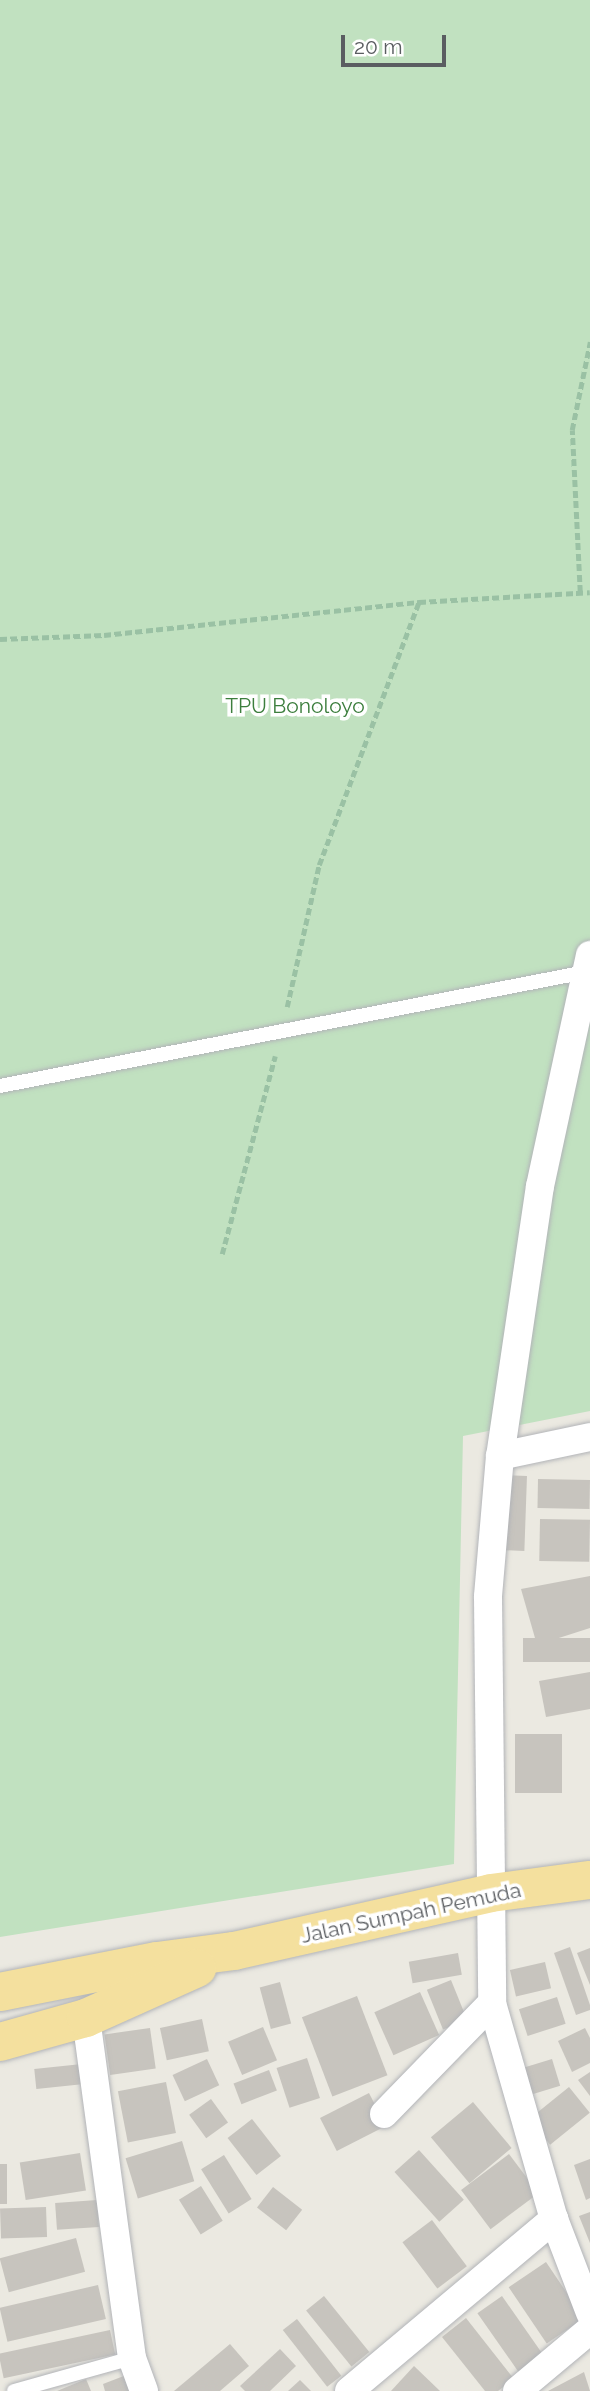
<!DOCTYPE html>
<html>
<head>
<meta charset="utf-8">
<style>
  body { margin:0 }
  #map { position:relative; width:590px; height:2391px; overflow:hidden; background:#ebe9e1; font-family:Raleway,sans-serif }
  div>[style] { position:absolute }
  .green>* { inset:0; background:#c1e1c0 }
  .building>* { inset:0; background:#c7c4be; transform-origin:0 0 }
  .path>* { height:4.5px; margin-top:-2.25px; transform-origin:0; background:repeating-linear-gradient(90deg,#9ac1a4 0 7px,transparent 0 10.5px) }
  .roads { filter:drop-shadow(0 0 2px #b2b4b8) drop-shadow(0 0 2px #b2b4b8) }
  .service>* { height:14px; margin:-7px; padding:0 7px; transform-origin:7px; border-radius:7px; background:#fff }
  .minor>* { height:28px; margin:-14px; padding:0 14px; transform-origin:14px; border-radius:14px; background:#fff }
  .trunk>* { height:38px; margin:-19px; padding:0 19px; transform-origin:19px; border-radius:19px; background:#f4e09e }
  span { translate:-50% -50%; white-space:nowrap; text-align:center; line-height:1.15; -webkit-text-stroke:7px #fff; paint-order:stroke }
  .park-label { font-size:21px; color:#3c7e3d }
  .street-label { font-size:21px; color:#5a5d61 }
  .scale { position:absolute; left:341px; top:35px; width:105px; height:32px; box-sizing:border-box; border:4px solid #5a5d61; border-top:0; padding-left:9px; font-size:21px; line-height:24px; white-space:nowrap; color:#5a5d61; -webkit-text-stroke:5px #fff; paint-order:stroke }
</style>
</head>
<body>
<div id="map">
  <div class="green">
    <i style="clip-path:polygon(0 0,590px 0,590px 1411px,463px 1436px,454px 1864px,0 1937px)"></i>
  </div>
  <div class="building">
    <i style="left:499px;top:1475px;width:28px;height:75px;rotate:2deg"></i>
    <i style="left:538px;top:1479px;width:52px;height:29px;rotate:1deg"></i>
    <i style="left:540px;top:1519px;width:50px;height:42px;rotate:1deg"></i>
    <i style="clip-path:polygon(590px 1576px,590px 1628px,537px 1645px,521px 1589px)"></i>
    <i style="left:590px;top:1638px;width:24px;height:67px;rotate:90deg"></i>
    <i style="clip-path:polygon(590px 1672px,590px 1709px,546px 1717px,539px 1681px)"></i>
    <i style="left:515px;top:1734px;width:47px;height:59px"></i>
    <i style="clip-path:polygon(570px 1947px,590px 2005px,590px 2010px,576px 2015px,554px 1953px)"></i>
    <i style="clip-path:polygon(590px 1948px,590px 1985px,577px 1953px)"></i>
    <i style="left:458px;top:1953px;width:22px;height:50px;rotate:80deg"></i>
    <i style="left:545px;top:1962px;width:27px;height:36px;rotate:77deg"></i>
    <i style="left:451px;top:1980px;width:43px;height:26px;rotate:68deg"></i>
    <i style="left:280px;top:1982px;width:43px;height:21px;rotate:75deg"></i>
    <i style="left:420px;top:1992px;width:47px;height:50px;rotate:66deg"></i>
    <i style="left:357px;top:1996px;width:85px;height:59px;rotate:69deg"></i>
    <i style="left:557px;top:1997px;width:28px;height:40px;rotate:72deg"></i>
    <i style="left:202px;top:2019px;width:33px;height:43px;rotate:78deg"></i>
    <i style="left:263px;top:2027px;width:36px;height:38px;rotate:67deg"></i>
    <i style="left:150px;top:2028px;width:41px;height:46px;rotate:82deg"></i>
    <i style="clip-path:polygon(585px 2028px,590px 2038px,590px 2063px,572px 2072px,558px 2041px)"></i>
    <i style="left:307px;top:2058px;width:42px;height:32px;rotate:72deg"></i>
    <i style="left:207px;top:2059px;width:29px;height:38px;rotate:65deg"></i>
    <i style="left:552px;top:2059px;width:28px;height:41px;rotate:73deg"></i>
    <i style="left:82px;top:2064px;width:20px;height:48px;rotate:84deg"></i>
    <i style="left:269px;top:2070px;width:22px;height:38px;rotate:69deg"></i>
    <i style="clip-path:polygon(590px 2072px,590px 2096px,578px 2080px)"></i>
    <i style="left:166px;top:2082px;width:52px;height:49px;rotate:79deg"></i>
    <i style="left:569px;top:2087px;width:33px;height:51px;rotate:51deg"></i>
    <i style="left:369px;top:2093px;width:37px;height:55px;rotate:63deg"></i>
    <i style="left:211px;top:2099px;width:29px;height:27px;rotate:54deg"></i>
    <i style="left:473px;top:2102px;width:60px;height:55px;rotate:50deg"></i>
    <i style="left:252px;top:2119px;width:47px;height:31px;rotate:52deg"></i>
    <i style="left:182px;top:2141px;width:42px;height:59px;rotate:73deg"></i>
    <i style="left:419px;top:2150px;width:67px;height:33px;rotate:48deg"></i>
    <i style="left:80px;top:2153px;width:38px;height:61px;rotate:81deg"></i>
    <i style="left:509px;top:2154px;width:49px;height:60px;rotate:53deg"></i>
    <i style="left:224px;top:2155px;width:52px;height:27px;rotate:58deg"></i>
    <i style="clip-path:polygon(590px 2159px,590px 2198px,586px 2200px,574px 2165px)"></i>
    <i style="left:0;top:2164px;width:7px;height:40px"></i>
    <i style="left:201px;top:2186px;width:41px;height:26px;rotate:58deg"></i>
    <i style="left:273px;top:2187px;width:37px;height:26px;rotate:38deg"></i>
    <i style="left:97px;top:2200px;width:27px;height:42px;rotate:86deg"></i>
    <i style="left:46px;top:2207px;width:30px;height:46px;rotate:88deg"></i>
    <i style="clip-path:polygon(590px 2212px,590px 2243px,579px 2216px)"></i>
    <i style="left:432px;top:2220px;width:58px;height:37px;rotate:53deg"></i>
    <i style="left:76px;top:2238px;width:35px;height:79px;rotate:75deg"></i>
    <i style="left:546px;top:2262px;width:68px;height:45px;rotate:56deg"></i>
    <i style="left:98px;top:2285px;width:35px;height:101px;rotate:77deg"></i>
    <i style="left:324px;top:2296px;width:72px;height:23px;rotate:51deg"></i>
    <i style="left:502px;top:2296px;width:75px;height:30px;rotate:55deg"></i>
    <i style="clip-path:polygon(466px 2318px,514px 2379px,498px 2391px,485px 2391px,442px 2337px)"></i>
    <i style="left:297px;top:2319px;width:72px;height:18px;rotate:52deg"></i>
    <i style="left:110px;top:2330px;width:25px;height:114px;rotate:78deg"></i>
    <i style="clip-path:polygon(230px 2344px,249px 2366px,220px 2391px,174px 2391px)"></i>
    <i style="clip-path:polygon(280px 2349px,296px 2366px,270px 2391px,245px 2391px,240px 2386px)"></i>
    <i style="clip-path:polygon(414px 2366px,440px 2391px,391px 2391px)"></i>
    <i style="clip-path:polygon(584px 2372px,590px 2391px,548px 2391px)"></i>
    <i style="clip-path:polygon(129px 2374px,135px 2391px,105px 2391px,103px 2384px)"></i>
    <i style="clip-path:polygon(86px 2379px,91px 2391px,57px 2391px)"></i>
    <i style="clip-path:polygon(300px 2380px,311px 2391px,288px 2391px)"></i>
  </div>
  <div class="path">
    <i style="left:580px;top:592px;width:162px;rotate:-92.8deg"></i>
    <i style="left:572px;top:430px;width:90px;rotate:-78.4deg"></i>
    <i style="left:0;top:639px;width:104px;rotate:-2.2deg"></i>
    <i style="left:104px;top:635px;width:317px;rotate:-6deg"></i>
    <i style="left:419px;top:602px;width:171px;rotate:-3.3deg"></i>
    <i style="left:287px;top:1007px;width:146px;rotate:-77.3deg"></i>
    <i style="left:319px;top:865px;width:281px;rotate:-69.2deg"></i>
    <i style="left:222px;top:1254px;width:205px;rotate:-75deg"></i>
  </div>
  <div class="roads">
    <div class="service">
      <i style="left:0;top:1086px;width:597px;rotate:-11.01deg"></i>
      <i style="left:14px;top:2391px;width:123px;rotate:-15.6deg"></i>
    </div>
    <div class="minor">
      <i style="left:590px;top:955px;width:236px;rotate:102.2deg"></i>
      <i style="left:540px;top:1186px;width:273px;rotate:98.4deg"></i>
      <i style="left:500px;top:1456px;width:142px;rotate:94.9deg"></i>
      <i style="left:488px;top:1597px;width:406px;rotate:89.4deg"></i>
      <i style="left:492px;top:2003px;width:225px;rotate:74deg"></i>
      <i style="left:554px;top:2219px;width:101px;rotate:69deg"></i>
      <i style="left:500px;top:1456px;width:92px;rotate:-11.9deg"></i>
      <i style="left:86px;top:2018px;width:343px;rotate:82.3deg"></i>
      <i style="left:132px;top:2358px;width:35px;rotate:70deg"></i>
      <i style="left:384px;top:2114px;width:155px;rotate:-45.8deg"></i>
      <i style="left:349px;top:2391px;width:268px;rotate:-40deg"></i>
      <i style="left:517px;top:2391px;width:95px;rotate:-39.9deg"></i>
    </div>
    <div class="trunk">
      <i style="left:0;top:1992px;width:160px;rotate:-11.2deg"></i>
      <i style="left:157px;top:1961px;width:78px;rotate:-7.4deg"></i>
      <i style="left:234px;top:1951px;width:263px;rotate:-12.7deg"></i>
      <i style="left:491px;top:1893px;width:100px;rotate:-7.5deg"></i>
      <i style="left:0;top:2042px;width:89px;rotate:-15.6deg"></i>
      <i style="left:86px;top:2018px;width:122px;rotate:-24.2deg"></i>
    </div>
  </div>
  <div class="park-label">
    <span style="left:295px;top:706px">TPU Bonoloyo</span>
  </div>
  <div class="street-label">
    <span style="left:411px;top:1913px;rotate:-12deg">Jalan Sumpah Pemuda</span>
  </div>
  <div class="scale">20 m</div>
</div>
</body>
</html>
